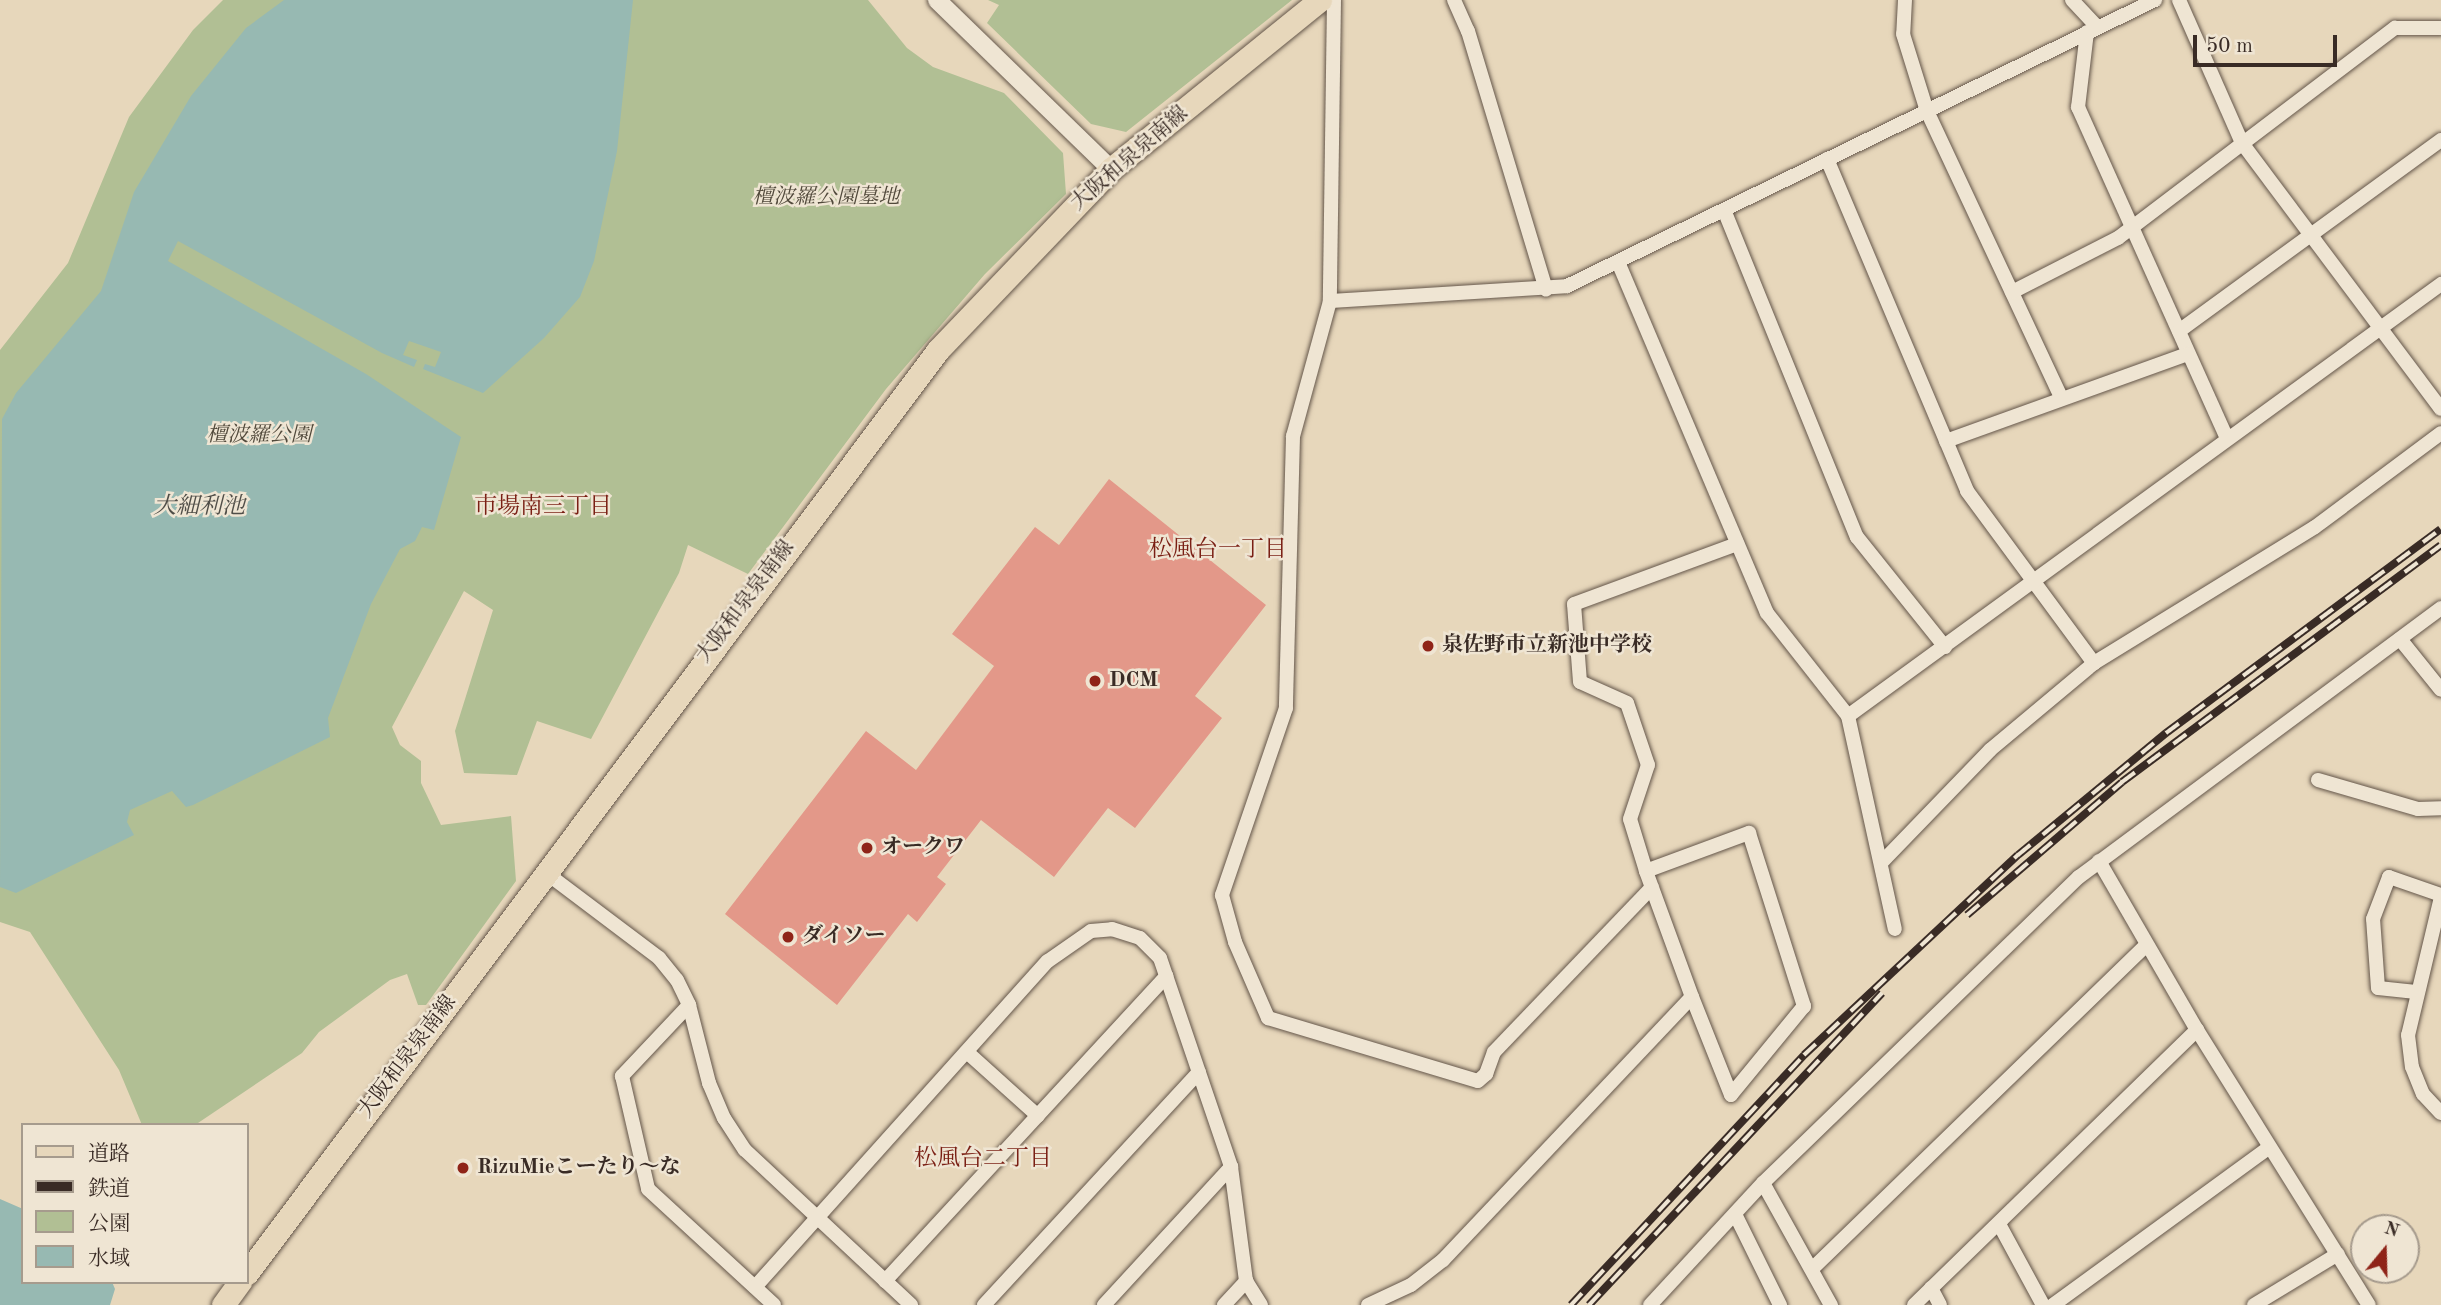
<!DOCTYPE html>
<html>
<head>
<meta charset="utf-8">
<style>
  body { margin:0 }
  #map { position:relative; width:2441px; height:1305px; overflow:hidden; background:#e7d7bb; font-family:"Old Standard TT","Noto Serif JP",serif }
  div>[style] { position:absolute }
  .green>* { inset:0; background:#b1bf94 }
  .water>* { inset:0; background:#97b9b2 }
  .building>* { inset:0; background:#e39889 }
  .roads { filter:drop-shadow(0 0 2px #64564a) drop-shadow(0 0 2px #64564a) }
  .minor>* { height:14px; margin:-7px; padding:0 7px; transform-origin:7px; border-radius:7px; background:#efe5d3 }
  .tertiary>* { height:18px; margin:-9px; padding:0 9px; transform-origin:9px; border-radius:9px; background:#efe5d3 }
  .primary>* { height:23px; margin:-11.5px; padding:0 11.5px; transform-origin:11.5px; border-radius:11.5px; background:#e7d7bb }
  .rail>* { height:8px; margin-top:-4px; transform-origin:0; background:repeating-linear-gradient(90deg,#efe5d3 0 16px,#392b25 0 32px); box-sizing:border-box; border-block:2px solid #392b25 }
  .dots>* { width:19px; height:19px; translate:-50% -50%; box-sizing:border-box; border:4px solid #efe5d3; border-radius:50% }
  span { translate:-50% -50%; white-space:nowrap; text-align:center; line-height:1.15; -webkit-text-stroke:5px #efe5d3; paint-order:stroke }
  .street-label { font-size:21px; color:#392b25 }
  .park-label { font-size:21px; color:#51493b; font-style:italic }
  .poi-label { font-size:21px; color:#392b25; font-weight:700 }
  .left { translate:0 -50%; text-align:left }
  .water-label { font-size:23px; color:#504e48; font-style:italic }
  .neighbourhood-label { font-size:23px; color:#7a1f14 }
  .legend { position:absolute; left:21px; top:1123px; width:228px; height:161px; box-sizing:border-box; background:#efe5d3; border:2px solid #a69b8d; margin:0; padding:9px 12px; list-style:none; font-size:21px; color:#392b25 }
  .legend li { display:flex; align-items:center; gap:14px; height:35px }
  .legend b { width:35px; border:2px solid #a69b8d }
  .north { position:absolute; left:2350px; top:1214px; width:70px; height:70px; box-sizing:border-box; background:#efe5d3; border:2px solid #a69b8d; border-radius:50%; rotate:19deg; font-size:19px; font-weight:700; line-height:28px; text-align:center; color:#392b25 }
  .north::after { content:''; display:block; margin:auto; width:24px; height:32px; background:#8f2418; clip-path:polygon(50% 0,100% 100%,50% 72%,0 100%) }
  .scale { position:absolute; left:2193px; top:35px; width:144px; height:32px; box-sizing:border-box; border:4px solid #392b25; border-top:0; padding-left:9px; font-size:21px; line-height:24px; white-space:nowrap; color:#392b25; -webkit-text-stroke:5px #efe5d3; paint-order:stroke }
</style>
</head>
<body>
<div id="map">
  <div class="green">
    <i style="clip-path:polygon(223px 0,868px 0,907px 48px,933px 67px,1004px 93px,1063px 153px,1066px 194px,985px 274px,886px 389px,748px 574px,688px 545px,679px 573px,591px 739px,537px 721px,517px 775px,464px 773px,455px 731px,493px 610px,464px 591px,392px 727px,400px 745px,421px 761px,421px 783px,441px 825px,511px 816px,516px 881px,426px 1005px,418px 1005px,407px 974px,390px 980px,319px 1032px,302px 1053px,195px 1125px,142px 1125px,119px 1070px,30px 932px,0 922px,0 350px,68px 263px,129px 117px,193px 30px)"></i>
    <i style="clip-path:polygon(988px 0,1292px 0,1126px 132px,1091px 124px,987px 23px,999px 5px)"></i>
  </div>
  <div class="water">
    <i style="clip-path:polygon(284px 0,633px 0,617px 151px,594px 261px,580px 297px,544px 338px,483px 393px,423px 369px,425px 364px,435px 367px,441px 352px,409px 341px,403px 355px,417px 360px,414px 367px,382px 353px,178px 241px,168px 261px,366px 374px,461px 437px,434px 530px,422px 527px,415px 541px,400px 549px,371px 604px,328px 718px,330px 737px,193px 805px,186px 807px,172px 791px,130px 810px,127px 822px,134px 835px,16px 893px,0 887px,2px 419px,16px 393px,101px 291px,134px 192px,191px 96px,246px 28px)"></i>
    <i style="clip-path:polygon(0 1199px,23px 1209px,23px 1282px,112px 1282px,115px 1289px,110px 1305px,0 1305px)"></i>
  </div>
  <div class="building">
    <i style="clip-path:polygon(1109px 479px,1266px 605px,1195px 696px,1222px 718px,1135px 828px,1108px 808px,1054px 877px,981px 820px,937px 877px,946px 884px,917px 922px,908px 914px,837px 1005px,725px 914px,866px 731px,916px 770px,994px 666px,952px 634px,1035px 527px,1059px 545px)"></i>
  </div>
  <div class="roads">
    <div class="minor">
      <i style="left:1334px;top:0;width:301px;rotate:90.8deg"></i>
      <i style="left:1330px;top:301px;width:140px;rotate:105.3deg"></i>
      <i style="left:1293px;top:436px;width:272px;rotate:91.5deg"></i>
      <i style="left:1286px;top:708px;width:198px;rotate:108.9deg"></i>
      <i style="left:1222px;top:895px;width:49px;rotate:74.5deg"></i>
      <i style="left:1235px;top:942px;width:83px;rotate:66.5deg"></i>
      <i style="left:1268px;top:1018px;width:219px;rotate:16.7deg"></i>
      <i style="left:1478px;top:1081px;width:11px;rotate:-41deg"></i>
      <i style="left:1486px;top:1074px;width:23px;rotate:-70deg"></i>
      <i style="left:1494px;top:1052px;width:228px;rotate:-46.2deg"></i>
      <i style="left:1454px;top:0;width:34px;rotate:66deg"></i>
      <i style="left:1468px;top:31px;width:270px;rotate:73.2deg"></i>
      <i style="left:1905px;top:0;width:34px;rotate:93deg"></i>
      <i style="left:1903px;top:34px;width:81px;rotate:72.7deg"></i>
      <i style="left:1927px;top:111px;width:316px;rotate:64.9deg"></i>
      <i style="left:2072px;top:0;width:37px;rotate:47deg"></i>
      <i style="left:2179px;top:0;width:156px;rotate:66.2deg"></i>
      <i style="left:2242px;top:143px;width:332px;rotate:53.2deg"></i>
      <i style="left:2087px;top:32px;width:76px;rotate:96.8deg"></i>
      <i style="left:2078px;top:107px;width:363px;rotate:65.8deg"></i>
      <i style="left:1827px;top:159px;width:360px;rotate:67.1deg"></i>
      <i style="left:1967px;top:491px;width:214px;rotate:53.6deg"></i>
      <i style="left:1724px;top:210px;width:353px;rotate:67.9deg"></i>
      <i style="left:1857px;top:537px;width:141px;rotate:51.3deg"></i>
      <i style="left:1618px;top:262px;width:381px;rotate:67deg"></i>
      <i style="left:1767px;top:613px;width:131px;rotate:51.8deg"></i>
      <i style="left:1848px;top:716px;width:218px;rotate:77.6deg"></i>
      <i style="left:2012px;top:292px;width:119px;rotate:-27deg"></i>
      <i style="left:2118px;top:238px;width:348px;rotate:-37.2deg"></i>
      <i style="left:2395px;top:28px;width:46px"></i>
      <i style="left:1330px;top:301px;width:237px;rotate:-3.6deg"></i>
      <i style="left:1567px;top:286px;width:654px;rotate:-25.94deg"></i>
      <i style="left:2179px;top:331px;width:324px;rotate:-36.1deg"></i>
      <i style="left:1946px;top:441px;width:256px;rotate:-19.8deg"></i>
      <i style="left:2400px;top:639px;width:65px;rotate:51.2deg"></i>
      <i style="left:1848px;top:716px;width:734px;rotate:-36.07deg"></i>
      <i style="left:2318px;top:780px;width:104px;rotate:16.2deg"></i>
      <i style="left:2418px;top:809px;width:23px;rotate:-2deg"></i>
      <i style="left:2099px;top:861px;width:195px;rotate:59.9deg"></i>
      <i style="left:2197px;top:1030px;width:324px;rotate:58deg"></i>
      <i style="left:1881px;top:863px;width:157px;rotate:-46deg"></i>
      <i style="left:1990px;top:750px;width:136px;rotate:-39.9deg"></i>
      <i style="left:2094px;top:663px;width:259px;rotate:-31.6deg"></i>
      <i style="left:2315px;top:527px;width:157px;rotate:-36.7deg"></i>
      <i style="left:1646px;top:871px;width:110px;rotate:-20.3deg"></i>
      <i style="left:1749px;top:833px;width:182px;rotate:72.4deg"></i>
      <i style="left:1804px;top:1006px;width:115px;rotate:129.4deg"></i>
      <i style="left:1731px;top:1095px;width:105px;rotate:-111.7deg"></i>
      <i style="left:1692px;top:997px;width:134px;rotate:-110.1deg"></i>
      <i style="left:1646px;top:871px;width:54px;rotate:-107.1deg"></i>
      <i style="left:1630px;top:819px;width:57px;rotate:-71.6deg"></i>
      <i style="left:1648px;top:765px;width:65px;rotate:-108.7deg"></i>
      <i style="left:1627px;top:703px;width:51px;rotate:-155.9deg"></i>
      <i style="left:1580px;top:682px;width:78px;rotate:-94.4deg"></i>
      <i style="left:1574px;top:604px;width:174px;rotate:-20.2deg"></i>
      <i style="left:545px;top:872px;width:143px;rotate:37deg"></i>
      <i style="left:659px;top:958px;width:28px;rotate:51deg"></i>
      <i style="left:677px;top:980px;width:28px;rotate:64deg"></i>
      <i style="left:689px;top:1005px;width:81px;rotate:75.6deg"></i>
      <i style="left:709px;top:1083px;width:38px;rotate:67deg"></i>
      <i style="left:724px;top:1118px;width:38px;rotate:57deg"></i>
      <i style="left:745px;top:1150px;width:227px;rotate:43deg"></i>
      <i style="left:2441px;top:897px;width:142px;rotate:103.4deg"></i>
      <i style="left:2408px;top:1035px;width:32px;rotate:83deg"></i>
      <i style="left:2412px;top:1067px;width:29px;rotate:68deg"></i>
      <i style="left:2423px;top:1094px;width:26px;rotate:47deg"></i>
      <i style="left:2416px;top:992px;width:38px;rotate:-174deg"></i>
      <i style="left:2378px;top:988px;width:69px;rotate:-94.1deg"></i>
      <i style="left:2373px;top:919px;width:45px;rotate:-69.1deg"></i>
      <i style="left:2389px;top:877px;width:55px;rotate:19.1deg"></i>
      <i style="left:689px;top:1005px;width:98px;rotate:133.3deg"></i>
      <i style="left:622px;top:1076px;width:116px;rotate:77deg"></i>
      <i style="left:648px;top:1189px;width:171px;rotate:42.6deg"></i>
      <i style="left:968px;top:1053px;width:94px;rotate:42deg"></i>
      <i style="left:1763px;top:1183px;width:140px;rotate:60.9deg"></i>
      <i style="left:1735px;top:1214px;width:102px;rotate:63.7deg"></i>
      <i style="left:1999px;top:1224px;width:92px;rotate:61.5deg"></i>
      <i style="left:1812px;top:1269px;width:465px;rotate:-44.1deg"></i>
      <i style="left:885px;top:1281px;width:415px;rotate:-47.3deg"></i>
      <i style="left:755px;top:1287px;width:438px;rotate:-48.1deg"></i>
      <i style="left:1048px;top:961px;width:52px;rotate:-34.9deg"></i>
      <i style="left:1091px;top:931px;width:21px;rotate:-5deg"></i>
      <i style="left:1112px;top:929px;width:29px;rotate:18deg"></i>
      <i style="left:1140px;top:938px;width:28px;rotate:45deg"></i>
      <i style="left:1160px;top:958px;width:221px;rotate:71.2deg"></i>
      <i style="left:1231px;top:1167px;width:115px;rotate:82.5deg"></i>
      <i style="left:1246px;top:1281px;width:28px;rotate:58deg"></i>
      <i style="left:1931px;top:1288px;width:19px;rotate:62deg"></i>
      <i style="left:984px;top:1305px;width:317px;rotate:-47.3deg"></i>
      <i style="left:1104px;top:1305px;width:188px;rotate:-47.4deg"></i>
      <i style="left:1224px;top:1305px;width:33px;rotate:-47deg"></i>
      <i style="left:1368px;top:1305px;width:47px;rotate:-24.9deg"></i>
      <i style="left:1411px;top:1285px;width:41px;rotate:-38deg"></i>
      <i style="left:1443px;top:1260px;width:362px;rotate:-46.6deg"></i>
      <i style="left:1650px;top:1305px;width:166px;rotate:-47.2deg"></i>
      <i style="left:1763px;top:1183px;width:440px;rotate:-44.1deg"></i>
      <i style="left:2079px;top:877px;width:451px;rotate:-36.6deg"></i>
      <i style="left:1914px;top:1305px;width:395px;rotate:-44.2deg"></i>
      <i style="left:2053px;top:1305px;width:268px;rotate:-36.1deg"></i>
      <i style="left:2254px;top:1305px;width:98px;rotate:-31.3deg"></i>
    </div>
    <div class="tertiary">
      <i style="left:937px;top:0;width:243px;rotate:44.2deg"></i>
    </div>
    <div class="primary">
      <i style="left:247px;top:1273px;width:1153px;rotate:-53.18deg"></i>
      <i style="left:938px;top:350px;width:250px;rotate:-46.3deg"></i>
      <i style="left:1111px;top:169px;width:269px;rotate:-39deg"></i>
      <i style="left:223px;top:1305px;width:29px;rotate:-54deg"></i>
    </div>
  </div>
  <div class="rail">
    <i style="left:1967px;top:915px;width:204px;rotate:-40.6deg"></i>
    <i style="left:2122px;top:782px;width:397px;rotate:-36.6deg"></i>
    <i style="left:1571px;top:1305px;width:342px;rotate:-47deg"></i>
    <i style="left:1804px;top:1055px;width:293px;rotate:-43.1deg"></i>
    <i style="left:2018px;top:855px;width:192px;rotate:-39.5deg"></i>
    <i style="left:2166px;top:733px;width:342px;rotate:-36.6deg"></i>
    <i style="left:1589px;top:1305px;width:428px;rotate:-46.8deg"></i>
  </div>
  <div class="dots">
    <i style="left:1428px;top:646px;background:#8f2418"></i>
    <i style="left:1095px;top:681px;background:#8f2418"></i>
    <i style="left:867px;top:848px;background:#8f2418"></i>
    <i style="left:788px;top:937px;background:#8f2418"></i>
    <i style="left:463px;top:1168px;background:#8f2418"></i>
  </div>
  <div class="street-label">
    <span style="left:1130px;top:159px;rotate:-41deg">大阪和泉泉南線</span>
    <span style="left:746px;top:602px;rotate:-53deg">大阪和泉泉南線</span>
    <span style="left:408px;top:1057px;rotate:-53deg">大阪和泉泉南線</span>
  </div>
  <div class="park-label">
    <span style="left:826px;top:198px">檀波羅公園墓地</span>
    <span style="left:259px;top:436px">檀波羅公園</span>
  </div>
  <div class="poi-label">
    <span class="left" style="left:1442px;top:646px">泉佐野市立新池中学校</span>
    <span class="left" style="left:1109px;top:681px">DCM</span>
    <span class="left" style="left:881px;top:848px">オークワ</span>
    <span class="left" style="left:802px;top:937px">ダイソー</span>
    <span class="left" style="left:477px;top:1168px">RizuMieこーたり～な</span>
  </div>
  <div class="water-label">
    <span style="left:199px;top:507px">大細利池</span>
  </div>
  <div class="neighbourhood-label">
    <span style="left:543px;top:507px">市場南三丁目</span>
    <span style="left:1218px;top:550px">松風台一丁目</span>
    <span style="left:983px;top:1159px">松風台二丁目</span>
  </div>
  <ul class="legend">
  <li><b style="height:9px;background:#e7d7bb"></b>道路</li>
  <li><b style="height:9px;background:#392b25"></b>鉄道</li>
  <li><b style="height:19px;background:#b1bf94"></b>公園</li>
  <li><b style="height:19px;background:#97b9b2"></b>水域</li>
  </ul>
  <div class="north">N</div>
  <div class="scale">50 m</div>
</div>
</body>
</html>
